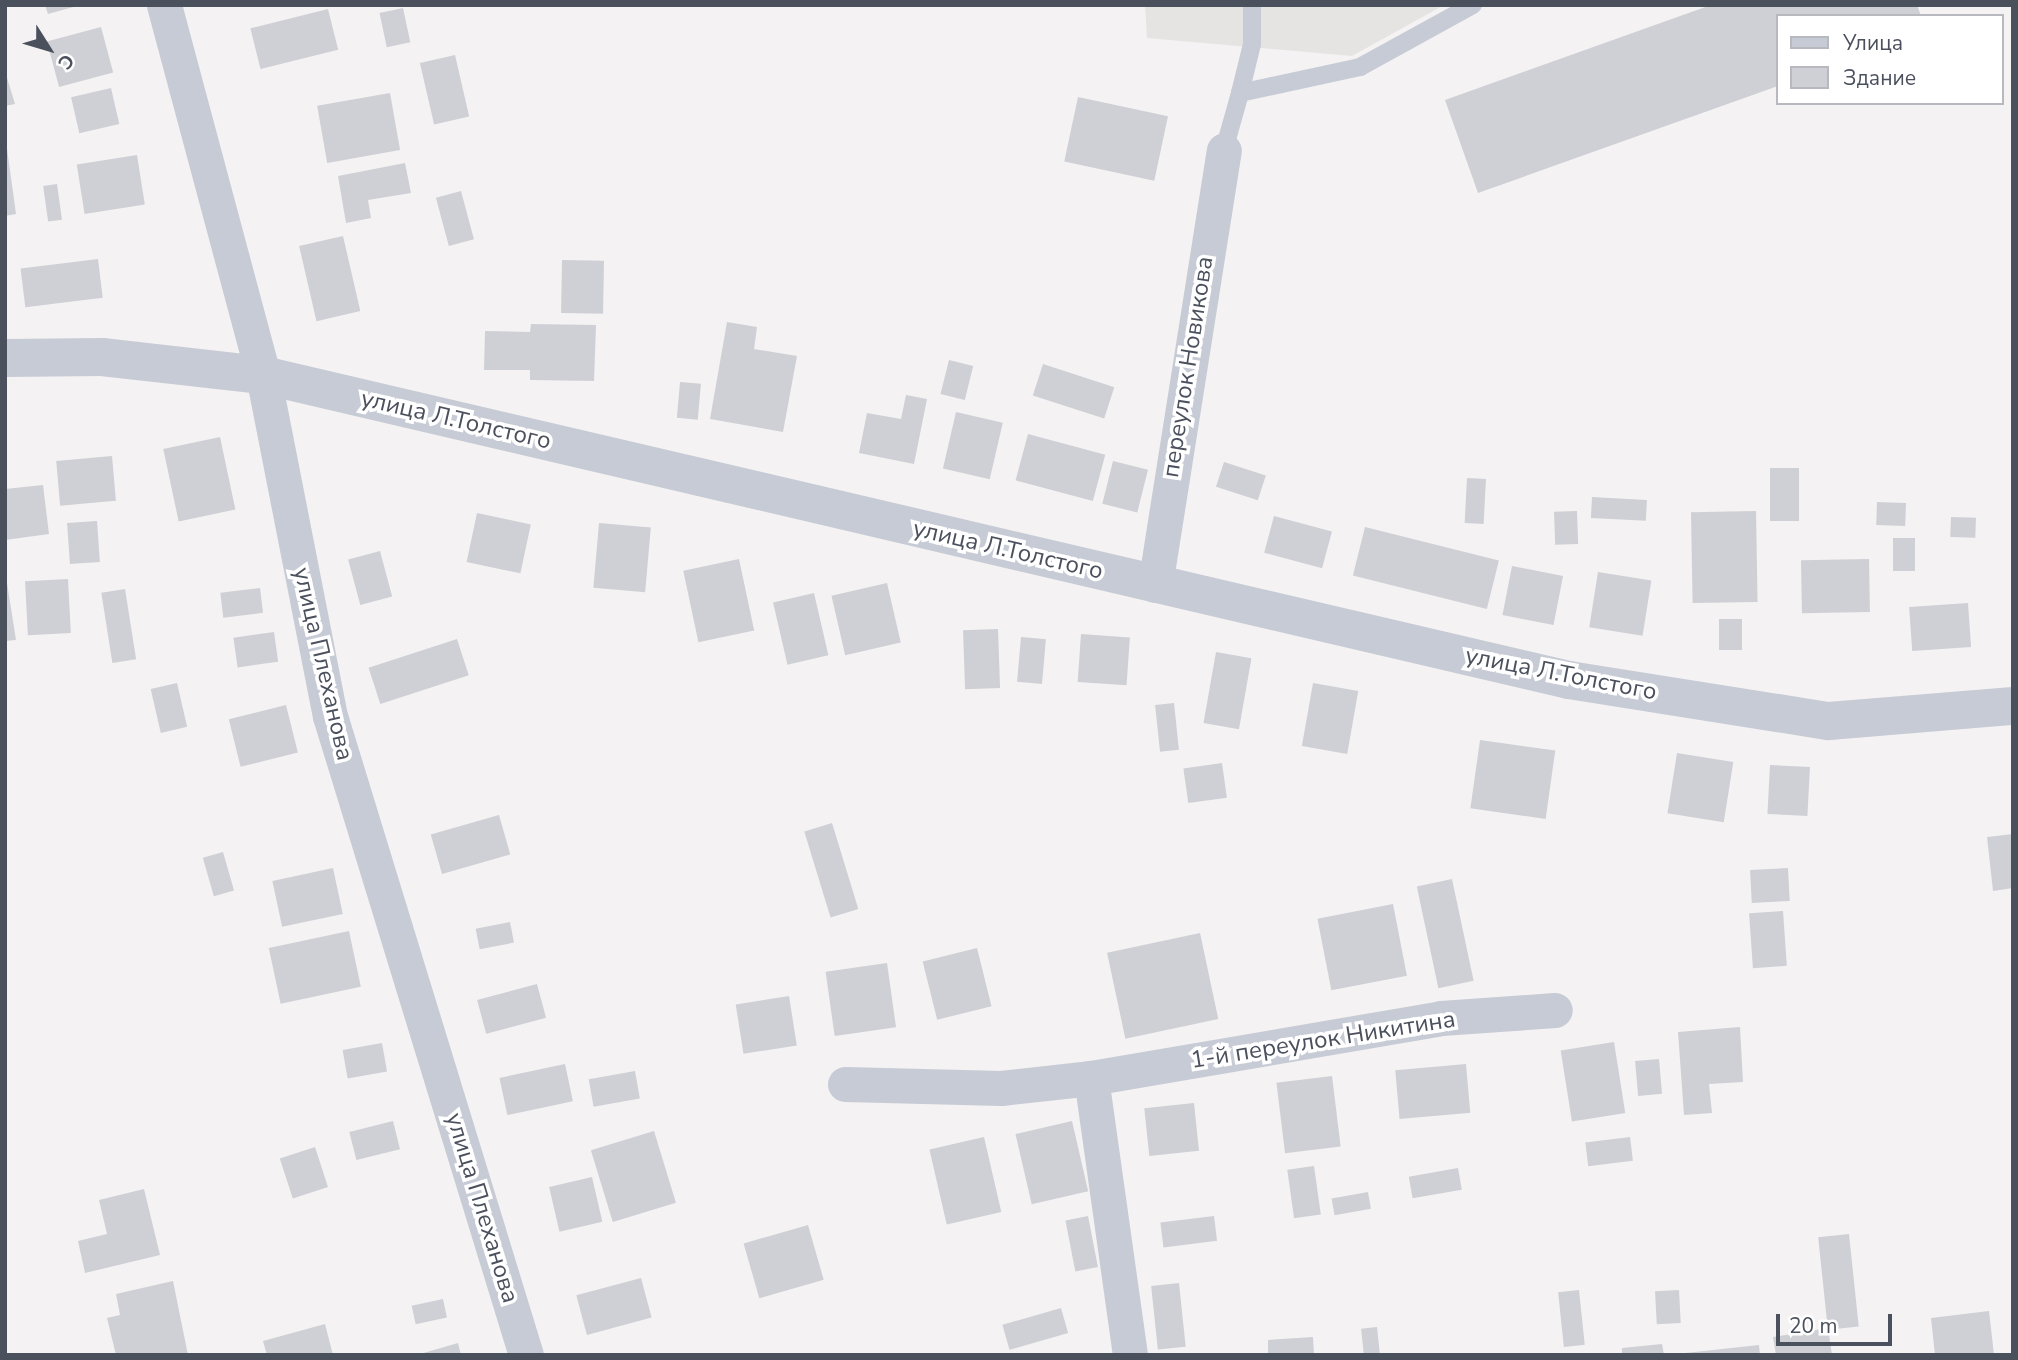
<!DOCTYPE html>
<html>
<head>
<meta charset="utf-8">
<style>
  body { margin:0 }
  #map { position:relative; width:2018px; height:1360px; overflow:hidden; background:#f4f2f2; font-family:"Nunito Sans",sans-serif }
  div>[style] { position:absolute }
  .education>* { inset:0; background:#e5e4e3 }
  .building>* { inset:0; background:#cfd0d5; transform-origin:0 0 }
  .service>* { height:18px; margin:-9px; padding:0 9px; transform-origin:9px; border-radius:9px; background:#c7cbd5 }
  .minor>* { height:35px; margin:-17.5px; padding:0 17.5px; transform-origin:17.5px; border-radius:17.5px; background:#c7cbd5 }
  .tertiary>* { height:38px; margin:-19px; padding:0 19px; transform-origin:19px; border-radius:19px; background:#c7cbd5 }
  span { translate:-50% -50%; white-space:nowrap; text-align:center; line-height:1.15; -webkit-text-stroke:7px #fff; paint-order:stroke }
  .street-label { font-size:24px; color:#4b505d }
  .frame { position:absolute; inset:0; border:7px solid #4b505d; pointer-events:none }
  .legend { position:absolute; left:1776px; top:14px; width:228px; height:91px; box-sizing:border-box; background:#fff; border:2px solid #b7b9be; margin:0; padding:9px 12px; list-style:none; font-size:21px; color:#4b505d }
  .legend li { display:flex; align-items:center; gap:14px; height:35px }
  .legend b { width:35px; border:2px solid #b7b9be }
  .north { position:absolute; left:14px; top:14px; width:70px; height:70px; -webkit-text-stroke:5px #fff; paint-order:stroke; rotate:127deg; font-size:19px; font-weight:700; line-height:28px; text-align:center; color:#4b505d }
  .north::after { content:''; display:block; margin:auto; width:24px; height:32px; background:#4b505d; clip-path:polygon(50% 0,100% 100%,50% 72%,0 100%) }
  .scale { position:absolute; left:1776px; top:1314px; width:116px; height:32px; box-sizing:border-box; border:4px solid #4b505d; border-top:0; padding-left:9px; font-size:21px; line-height:24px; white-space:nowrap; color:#4b505d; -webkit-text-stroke:5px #fff; paint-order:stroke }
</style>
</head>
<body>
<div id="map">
  <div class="education">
    <i style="clip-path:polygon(1145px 5px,1444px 5px,1352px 56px,1147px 38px)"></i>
  </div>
  <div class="building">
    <i style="clip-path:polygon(45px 5px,76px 5px,77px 6px,48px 14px)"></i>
    <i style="clip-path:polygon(1711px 5px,1917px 5px,1921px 16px,1778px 16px,1778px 86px,1478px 193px,1445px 100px)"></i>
    <i style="left:403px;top:8px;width:35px;height:24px;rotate:78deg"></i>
    <i style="left:328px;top:9px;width:42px;height:80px;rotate:76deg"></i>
    <i style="left:101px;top:27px;width:47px;height:56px;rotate:75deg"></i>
    <i style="left:455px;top:55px;width:63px;height:36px;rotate:77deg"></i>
    <i style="clip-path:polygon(5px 71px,15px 104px,5px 106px)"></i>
    <i style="left:111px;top:88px;width:37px;height:41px;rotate:77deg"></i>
    <i style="left:390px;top:93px;width:58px;height:74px;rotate:80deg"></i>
    <i style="left:1078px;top:97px;width:92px;height:66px;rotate:12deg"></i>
    <i style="clip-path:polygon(5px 134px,16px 214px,5px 216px)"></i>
    <i style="left:137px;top:155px;width:50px;height:61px;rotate:81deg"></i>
    <i style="clip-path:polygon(405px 163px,411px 193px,368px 200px,371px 218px,346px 223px,338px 176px)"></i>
    <i style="left:57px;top:184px;width:36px;height:14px;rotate:82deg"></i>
    <i style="left:461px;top:191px;width:50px;height:26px;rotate:75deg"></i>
    <i style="left:343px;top:236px;width:77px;height:45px;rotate:77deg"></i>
    <i style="left:98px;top:259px;width:39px;height:78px;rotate:83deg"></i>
    <i style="left:562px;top:260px;width:42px;height:53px;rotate:1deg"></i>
    <i style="clip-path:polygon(727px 322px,757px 327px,754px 349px,797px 356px,783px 432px,710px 419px)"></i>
    <i style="clip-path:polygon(531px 324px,596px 325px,594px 381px,530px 380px,530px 370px,484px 370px,485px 331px,530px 332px)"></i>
    <i style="left:949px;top:360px;width:25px;height:35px;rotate:14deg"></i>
    <i style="left:1043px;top:364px;width:75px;height:33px;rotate:18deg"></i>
    <i style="left:680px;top:382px;width:21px;height:36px;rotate:5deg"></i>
    <i style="clip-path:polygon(906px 395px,927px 399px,914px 464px,859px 453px,867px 413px,901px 419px)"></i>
    <i style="left:956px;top:412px;width:48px;height:58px;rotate:13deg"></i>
    <i style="left:1028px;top:434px;width:80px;height:48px;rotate:15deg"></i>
    <i style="left:220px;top:437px;width:74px;height:58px;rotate:78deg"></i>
    <i style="left:112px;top:456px;width:45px;height:56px;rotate:85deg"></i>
    <i style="left:1113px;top:461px;width:36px;height:44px;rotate:14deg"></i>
    <i style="left:1224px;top:462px;width:44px;height:26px;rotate:18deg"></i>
    <i style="left:1770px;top:468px;width:29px;height:53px"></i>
    <i style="left:1467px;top:478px;width:19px;height:45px;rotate:3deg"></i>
    <i style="clip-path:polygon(43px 485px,49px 534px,5px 540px,5px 489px)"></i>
    <i style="left:1592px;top:497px;width:55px;height:21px;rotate:3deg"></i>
    <i style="left:1877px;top:502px;width:29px;height:23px;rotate:2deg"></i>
    <i style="left:1577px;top:511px;width:33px;height:23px;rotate:88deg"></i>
    <i style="left:1756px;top:511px;width:91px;height:65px;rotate:89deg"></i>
    <i style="left:477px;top:513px;width:55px;height:50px;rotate:12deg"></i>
    <i style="left:1274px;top:516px;width:60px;height:38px;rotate:15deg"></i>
    <i style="left:1951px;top:517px;width:25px;height:20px;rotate:2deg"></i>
    <i style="left:97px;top:521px;width:41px;height:30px;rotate:86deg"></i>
    <i style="left:599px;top:523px;width:52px;height:65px;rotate:5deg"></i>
    <i style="left:1365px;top:527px;width:138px;height:50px;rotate:14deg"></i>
    <i style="left:1893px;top:538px;width:22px;height:33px"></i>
    <i style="left:380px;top:551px;width:47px;height:33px;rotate:75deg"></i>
    <i style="left:739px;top:559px;width:73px;height:57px;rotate:78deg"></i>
    <i style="left:1869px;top:559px;width:53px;height:68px;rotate:89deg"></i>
    <i style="left:1512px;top:566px;width:52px;height:50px;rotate:11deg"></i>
    <i style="clip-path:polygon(5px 570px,16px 640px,5px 641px)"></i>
    <i style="left:1598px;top:572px;width:54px;height:56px;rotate:9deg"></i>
    <i style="left:68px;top:579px;width:54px;height:43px;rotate:87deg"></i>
    <i style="left:887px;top:583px;width:61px;height:57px;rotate:77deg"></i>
    <i style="left:260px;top:588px;width:25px;height:40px;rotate:83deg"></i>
    <i style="left:125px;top:589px;width:71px;height:24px;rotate:81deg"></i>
    <i style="left:814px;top:593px;width:64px;height:42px;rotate:77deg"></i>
    <i style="left:1968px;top:603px;width:44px;height:59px;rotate:86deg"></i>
    <i style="left:1719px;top:619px;width:23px;height:31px"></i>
    <i style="left:998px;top:629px;width:59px;height:35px;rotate:88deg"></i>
    <i style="left:274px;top:632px;width:30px;height:41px;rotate:82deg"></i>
    <i style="left:1081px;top:634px;width:49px;height:48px;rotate:4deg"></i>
    <i style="left:1021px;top:637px;width:25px;height:45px;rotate:5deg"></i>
    <i style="left:457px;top:639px;width:38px;height:93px;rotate:72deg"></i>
    <i style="left:1216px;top:652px;width:36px;height:72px;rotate:10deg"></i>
    <i style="left:177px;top:683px;width:45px;height:27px;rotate:77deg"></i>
    <i style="left:1313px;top:683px;width:46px;height:64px;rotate:10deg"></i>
    <i style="left:1174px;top:703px;width:47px;height:19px;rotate:84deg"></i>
    <i style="left:286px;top:705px;width:49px;height:59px;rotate:76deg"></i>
    <i style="left:1480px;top:740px;width:76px;height:69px;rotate:8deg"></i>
    <i style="left:1677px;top:753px;width:57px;height:61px;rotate:9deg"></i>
    <i style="left:1222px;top:763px;width:35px;height:39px;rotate:82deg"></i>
    <i style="left:1770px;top:765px;width:40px;height:49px;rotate:3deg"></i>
    <i style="left:499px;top:815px;width:41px;height:71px;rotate:74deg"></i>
    <i style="left:832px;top:823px;width:90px;height:29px;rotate:73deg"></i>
    <i style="clip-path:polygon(2013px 834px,2013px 888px,1993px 891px,1987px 837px)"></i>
    <i style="left:223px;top:852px;width:40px;height:21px;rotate:74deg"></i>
    <i style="left:333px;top:868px;width:47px;height:62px;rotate:78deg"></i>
    <i style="left:1788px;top:868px;width:33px;height:38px;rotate:87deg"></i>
    <i style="left:1452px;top:879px;width:104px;height:36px;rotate:78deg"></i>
    <i style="left:1393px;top:904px;width:73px;height:77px;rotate:79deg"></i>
    <i style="left:1783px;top:911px;width:55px;height:34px;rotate:86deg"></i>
    <i style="left:510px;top:922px;width:21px;height:35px;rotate:79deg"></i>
    <i style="left:349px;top:931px;width:57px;height:82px;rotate:78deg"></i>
    <i style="left:1200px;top:933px;width:88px;height:95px;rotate:78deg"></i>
    <i style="left:977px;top:948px;width:60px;height:56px;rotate:76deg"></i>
    <i style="left:887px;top:963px;width:65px;height:62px;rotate:82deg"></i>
    <i style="left:537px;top:984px;width:35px;height:62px;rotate:75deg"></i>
    <i style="left:789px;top:996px;width:50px;height:54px;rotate:81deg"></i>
    <i style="clip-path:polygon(1740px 1027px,1743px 1082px,1709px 1084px,1712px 1113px,1684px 1115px,1678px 1032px)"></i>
    <i style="left:1614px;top:1042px;width:72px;height:54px;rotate:81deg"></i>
    <i style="left:382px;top:1043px;width:29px;height:40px;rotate:80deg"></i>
    <i style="left:1659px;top:1059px;width:35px;height:24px;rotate:85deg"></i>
    <i style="left:565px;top:1064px;width:38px;height:67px;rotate:78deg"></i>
    <i style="left:1466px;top:1064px;width:49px;height:71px;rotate:85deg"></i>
    <i style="left:635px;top:1071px;width:28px;height:47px;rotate:80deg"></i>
    <i style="left:1332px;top:1076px;width:71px;height:56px;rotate:83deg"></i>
    <i style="left:1194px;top:1103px;width:48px;height:50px;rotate:84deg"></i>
    <i style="left:393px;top:1121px;width:29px;height:45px;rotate:76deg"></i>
    <i style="left:1072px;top:1121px;width:72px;height:58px;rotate:77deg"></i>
    <i style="left:654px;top:1131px;width:75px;height:66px;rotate:73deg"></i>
    <i style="left:984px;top:1137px;width:77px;height:56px;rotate:77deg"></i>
    <i style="left:1630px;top:1137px;width:24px;height:45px;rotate:83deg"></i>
    <i style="left:315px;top:1147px;width:42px;height:37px;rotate:72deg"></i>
    <i style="left:1314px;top:1166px;width:49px;height:27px;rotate:82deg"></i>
    <i style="left:1458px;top:1168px;width:22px;height:50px;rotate:80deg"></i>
    <i style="left:592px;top:1177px;width:46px;height:44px;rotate:77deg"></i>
    <i style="clip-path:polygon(144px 1189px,160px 1255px,85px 1273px,78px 1241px,107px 1234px,99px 1200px)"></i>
    <i style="left:1368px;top:1192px;width:17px;height:37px;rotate:80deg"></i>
    <i style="left:1088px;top:1216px;width:52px;height:23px;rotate:79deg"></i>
    <i style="left:1214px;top:1216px;width:25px;height:54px;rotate:83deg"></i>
    <i style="left:808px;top:1225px;width:57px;height:67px;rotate:74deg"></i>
    <i style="left:1849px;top:1234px;width:93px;height:31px;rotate:84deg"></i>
    <i style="left:641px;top:1278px;width:41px;height:67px;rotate:75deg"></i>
    <i style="clip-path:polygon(173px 1281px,188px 1355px,116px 1355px,107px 1318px,120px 1315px,116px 1294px)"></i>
    <i style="left:1179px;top:1283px;width:64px;height:28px;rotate:84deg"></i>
    <i style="left:1579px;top:1290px;width:55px;height:21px;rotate:84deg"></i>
    <i style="left:1679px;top:1290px;width:33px;height:24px;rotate:87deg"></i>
    <i style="left:443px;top:1299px;width:19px;height:32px;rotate:78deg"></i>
    <i style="left:1061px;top:1308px;width:26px;height:61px;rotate:74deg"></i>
    <i style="clip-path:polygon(1989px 1311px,1994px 1355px,1935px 1355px,1931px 1318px)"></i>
    <i style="clip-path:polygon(325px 1324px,333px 1355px,267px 1355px,263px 1341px)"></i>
    <i style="left:1377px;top:1327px;width:28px;height:16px;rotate:84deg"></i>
    <i style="clip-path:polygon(1828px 1328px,1832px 1355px,1776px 1355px,1773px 1337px)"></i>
    <i style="clip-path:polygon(1313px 1337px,1314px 1355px,1268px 1355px,1268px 1340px)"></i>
    <i style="clip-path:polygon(458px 1343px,461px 1355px,420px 1355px,420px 1354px)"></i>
    <i style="clip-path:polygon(1662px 1344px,1664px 1355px,1622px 1355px,1622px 1348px)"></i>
    <i style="clip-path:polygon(1759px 1345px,1760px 1355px,1685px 1355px,1685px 1353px)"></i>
  </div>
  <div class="service">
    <i style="left:1240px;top:93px;width:50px;rotate:-76.2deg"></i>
    <i style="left:1252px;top:44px;width:39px;rotate:-90deg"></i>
    <i style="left:1224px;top:150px;width:59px;rotate:-74.3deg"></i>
    <i style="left:1240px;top:93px;width:123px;rotate:-12.2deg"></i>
    <i style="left:1360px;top:67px;width:129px;rotate:-28.8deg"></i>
  </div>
  <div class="minor">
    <i style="left:164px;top:5px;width:383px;rotate:75deg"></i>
    <i style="left:263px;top:375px;width:348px;rotate:78.9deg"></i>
    <i style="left:330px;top:716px;width:668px;rotate:72.95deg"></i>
    <i style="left:1155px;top:585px;width:440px;rotate:-81deg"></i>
    <i style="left:845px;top:1084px;width:156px;rotate:1.5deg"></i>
    <i style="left:1001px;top:1088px;width:91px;rotate:-6.3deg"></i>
    <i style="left:1130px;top:1355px;width:280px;rotate:-98deg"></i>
    <i style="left:1091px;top:1078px;width:355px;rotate:-9.7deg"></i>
    <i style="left:1441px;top:1018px;width:114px;rotate:-4deg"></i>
  </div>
  <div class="tertiary">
    <i style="left:5px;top:358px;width:97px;rotate:-0.6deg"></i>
    <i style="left:102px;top:357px;width:162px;rotate:6.4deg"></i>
    <i style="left:263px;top:375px;width:1341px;rotate:13.15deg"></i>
    <i style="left:1569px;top:680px;width:263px;rotate:9deg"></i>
    <i style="left:1829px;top:721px;width:185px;rotate:-4.7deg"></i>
  </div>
  <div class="street-label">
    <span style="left:1188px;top:367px;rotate:-81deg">переулок Новикова</span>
    <span style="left:456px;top:420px;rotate:13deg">улица Л.Толстого</span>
    <span style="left:1008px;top:550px;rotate:13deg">улица Л.Толстого</span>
    <span style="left:323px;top:664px;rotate:77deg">улица Плеханова</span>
    <span style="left:1561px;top:674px;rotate:11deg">улица Л.Толстого</span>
    <span style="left:1323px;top:1040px;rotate:-9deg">1-й переулок Никитина</span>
    <span style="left:482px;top:1208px;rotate:73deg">улица Плеханова</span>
  </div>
  <div class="frame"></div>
  <ul class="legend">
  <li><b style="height:9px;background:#c7cbd5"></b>Улица</li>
  <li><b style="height:19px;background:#cfd0d5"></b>Здание</li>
  </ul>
  <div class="north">С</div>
  <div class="scale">20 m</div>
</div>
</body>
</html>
